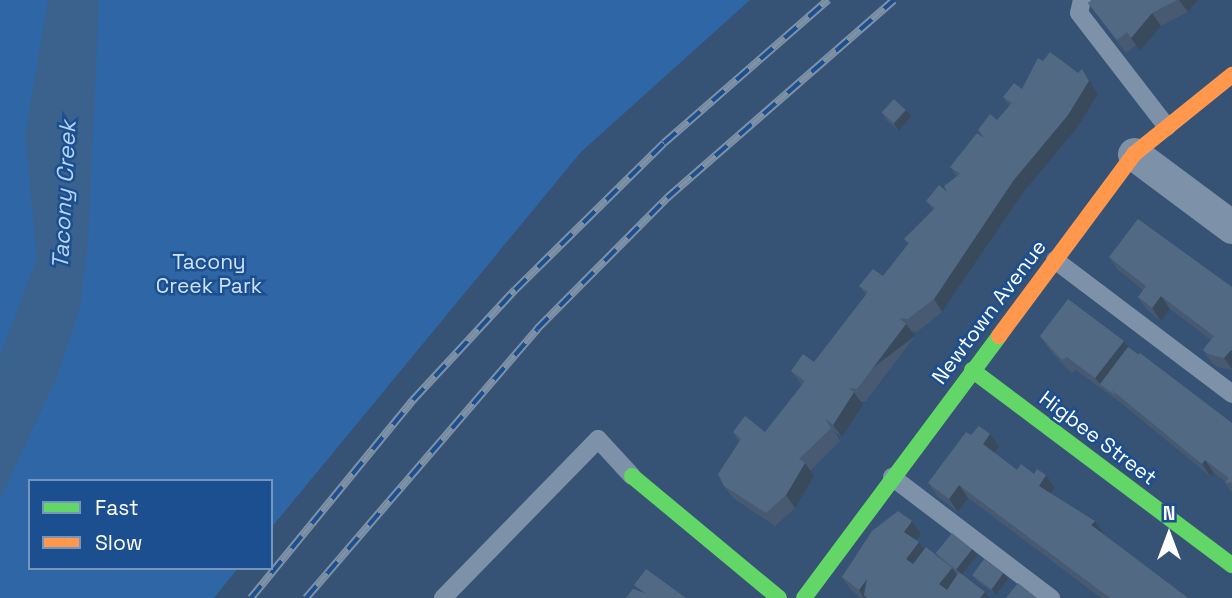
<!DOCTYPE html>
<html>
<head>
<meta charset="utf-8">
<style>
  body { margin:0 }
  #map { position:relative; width:1232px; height:598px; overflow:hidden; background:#365274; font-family:"Space Grotesk",sans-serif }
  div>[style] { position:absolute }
  .green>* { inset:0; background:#2f66a5 }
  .water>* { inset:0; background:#3b618d }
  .lane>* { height:18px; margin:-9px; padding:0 9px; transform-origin:9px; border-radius:9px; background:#7d92a8 }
  .street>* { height:33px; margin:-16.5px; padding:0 16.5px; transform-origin:16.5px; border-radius:16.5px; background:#7d92a8 }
  .fast>* { height:16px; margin:-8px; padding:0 8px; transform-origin:8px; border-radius:8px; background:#63d668 }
  .slow>* { height:16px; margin:-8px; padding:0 8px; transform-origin:8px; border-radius:8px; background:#ff974d }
  .rail>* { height:8px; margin-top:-4px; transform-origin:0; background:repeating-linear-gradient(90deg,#1b4f8f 0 16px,#7e92a7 0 32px); box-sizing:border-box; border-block:2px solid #7e92a7 }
  .wall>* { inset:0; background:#475a72 }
  .shaded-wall>* { inset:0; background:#394a5c; transform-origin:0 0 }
  .building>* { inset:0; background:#526984; transform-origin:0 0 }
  span { translate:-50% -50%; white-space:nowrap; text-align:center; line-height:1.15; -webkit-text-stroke:5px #1b4f8f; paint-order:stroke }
  .park-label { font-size:21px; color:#cfe3fa }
  .street-label { font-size:21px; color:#fff }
  .water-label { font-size:23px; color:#b5d3f5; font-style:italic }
  .legend { position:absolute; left:28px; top:479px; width:245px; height:91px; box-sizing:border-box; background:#1b4f8f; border:2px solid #7695bc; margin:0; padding:9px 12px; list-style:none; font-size:21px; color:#fff }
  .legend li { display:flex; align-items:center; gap:14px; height:35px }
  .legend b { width:35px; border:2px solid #7695bc }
  .north { position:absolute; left:1134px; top:500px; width:70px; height:70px; -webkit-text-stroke:5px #1b4f8f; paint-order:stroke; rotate:0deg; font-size:19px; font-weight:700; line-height:28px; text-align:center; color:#fff }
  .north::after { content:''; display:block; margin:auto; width:24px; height:32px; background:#fff; clip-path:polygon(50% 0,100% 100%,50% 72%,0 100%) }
</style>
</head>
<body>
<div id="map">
  <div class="green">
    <i style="clip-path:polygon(0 0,750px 0,581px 152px,271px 528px,271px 481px,30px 481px,30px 568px,238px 568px,214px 598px,0 598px)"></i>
  </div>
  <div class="water">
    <i style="clip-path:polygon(48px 0,99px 0,88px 243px,80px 307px,57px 377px,0 499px,0 357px,37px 258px,25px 136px)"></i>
  </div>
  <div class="lane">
    <i style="left:1082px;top:0;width:13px;rotate:103deg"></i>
    <i style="left:1079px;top:13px;width:144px;rotate:52.3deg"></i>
    <i style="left:1055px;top:260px;width:222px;rotate:37.1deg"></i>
    <i style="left:892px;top:477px;width:200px;rotate:37.3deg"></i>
    <i style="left:443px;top:598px;width:222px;rotate:-45.7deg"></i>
    <i style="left:598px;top:439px;width:50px;rotate:47.4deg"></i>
  </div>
  <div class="street">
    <i style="left:1134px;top:154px;width:122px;rotate:36.7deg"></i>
  </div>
  <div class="fast">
    <i style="left:972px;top:370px;width:325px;rotate:36.9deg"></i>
    <i style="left:632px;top:476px;width:191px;rotate:39.7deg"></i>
    <i style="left:804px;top:598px;width:327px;rotate:-53.3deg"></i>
  </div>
  <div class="slow">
    <i style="left:999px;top:336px;width:227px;rotate:-53.4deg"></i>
    <i style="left:1134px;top:154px;width:126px;rotate:-38.9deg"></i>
  </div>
  <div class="rail">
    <i style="left:251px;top:598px;width:256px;rotate:-50.7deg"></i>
    <i style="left:413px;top:400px;width:150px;rotate:-47.2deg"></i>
    <i style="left:515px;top:290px;width:209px;rotate:-44.6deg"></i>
    <i style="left:664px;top:143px;width:218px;rotate:-41.1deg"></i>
    <i style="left:306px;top:598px;width:355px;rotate:-49.3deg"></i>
    <i style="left:537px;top:329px;width:185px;rotate:-45.2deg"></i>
    <i style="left:667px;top:198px;width:301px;rotate:-41.1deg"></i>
  </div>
  <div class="wall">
    <i style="clip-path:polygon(1092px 0,1198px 0,1188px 12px,1161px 26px,1140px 51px,1136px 45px,1126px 53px,1088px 3px)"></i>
    <i style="clip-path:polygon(1043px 61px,1078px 73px,1082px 69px,1098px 94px,1077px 128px,1022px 194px,942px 312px,917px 332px,911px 331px,915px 336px,866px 401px,859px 401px,863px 405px,842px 437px,834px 431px,840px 441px,810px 471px,814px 476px,795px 508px,775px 526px,733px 498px,724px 486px,739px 442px,733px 432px,765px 432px,802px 385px,791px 371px,814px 362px,866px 295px,859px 286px,883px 276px,908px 244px,904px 239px,933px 210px,926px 201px,947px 192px,957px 177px,950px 167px,983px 138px,1009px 106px,1003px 97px,1022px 89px)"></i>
    <i style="clip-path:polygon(906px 110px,911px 116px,899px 131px,886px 120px,882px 113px)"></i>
    <i style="clip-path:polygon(1109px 257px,1232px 287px,1232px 370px,1217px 367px,1212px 363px,1203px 350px,1211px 340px,1170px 309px,1161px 321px,1147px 310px,1138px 297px,1143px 290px,1118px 270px)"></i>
    <i style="clip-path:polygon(1040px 336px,1124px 341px,1128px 347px,1232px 423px,1232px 493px,1225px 483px,1226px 482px,1214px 473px,1211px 477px,1121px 403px,1076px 370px,1071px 373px,1049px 349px)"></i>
    <i style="clip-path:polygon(971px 435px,999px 447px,995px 453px,1017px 470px,1034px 474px,1046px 475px,1055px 488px,1051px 494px,1188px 598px,1101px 598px,968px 498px,958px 512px,937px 496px,928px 483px)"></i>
    <i style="clip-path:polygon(912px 521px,921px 534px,916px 540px,924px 550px,940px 558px,936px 553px,977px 555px,962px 575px,989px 598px,861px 598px,851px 590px,842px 577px)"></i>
    <i style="clip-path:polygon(1003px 573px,1008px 579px,996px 595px,977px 581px,972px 575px)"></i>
  </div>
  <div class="shaded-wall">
    <i style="clip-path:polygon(1179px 0,1198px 0,1188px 12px)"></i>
    <i style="clip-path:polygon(1152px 13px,1161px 26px,1140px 51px,1131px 38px)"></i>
    <i style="clip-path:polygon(1082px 69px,1098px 94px,1077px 128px,1022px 194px,942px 312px,934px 299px,1013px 181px)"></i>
    <i style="clip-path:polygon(906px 110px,911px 116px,899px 131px,894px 124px)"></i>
    <i style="clip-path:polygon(1161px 296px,1170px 309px,1161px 321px,1152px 308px)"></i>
    <i style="left:906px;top:324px;width:15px;height:81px;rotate:53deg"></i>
    <i style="clip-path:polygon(1124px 341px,1133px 354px,1100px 384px,1095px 378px)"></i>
    <i style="clip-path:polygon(1231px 350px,1232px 351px,1232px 369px,1224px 358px)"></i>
    <i style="clip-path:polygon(854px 392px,863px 405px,842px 437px,833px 425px)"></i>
    <i style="clip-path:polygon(990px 434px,999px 447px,992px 456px,983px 444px)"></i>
    <i style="clip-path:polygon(1205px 460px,1214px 473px,1211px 477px,1202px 464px)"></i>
    <i style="clip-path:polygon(805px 463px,814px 476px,795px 508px,786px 495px)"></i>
    <i style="clip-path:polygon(1046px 475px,1055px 488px,1047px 498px,1039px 486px)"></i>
    <i style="clip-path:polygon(959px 485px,968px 498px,958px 512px,949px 499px)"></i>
    <i style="clip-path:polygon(912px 521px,921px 534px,913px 544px,904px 532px)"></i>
    <i style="clip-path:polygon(1095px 521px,1104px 534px,1091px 525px)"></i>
    <i style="clip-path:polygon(919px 542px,927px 555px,915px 572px,906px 559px)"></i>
    <i style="clip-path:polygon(972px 549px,977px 555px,961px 576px,957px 569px)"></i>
    <i style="clip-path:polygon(952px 568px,961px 580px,948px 596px,939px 584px)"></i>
    <i style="clip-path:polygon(1003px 573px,1008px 579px,996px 595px,991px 589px)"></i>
    <i style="clip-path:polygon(867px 579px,864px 595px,866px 598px,864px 598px,859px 590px)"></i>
    <i style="clip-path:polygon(985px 592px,989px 598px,980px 598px)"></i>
  </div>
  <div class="building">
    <i style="clip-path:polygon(1092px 0,1177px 0,1152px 13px,1131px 38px,1127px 32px,1117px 40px,1088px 3px)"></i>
    <i style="clip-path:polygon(1050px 52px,1078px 73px,1082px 69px,1089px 81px,1068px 115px,1013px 181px,934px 299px,908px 319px,899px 318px,906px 324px,857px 389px,848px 388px,854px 392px,833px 425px,825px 418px,831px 428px,799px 459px,805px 463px,786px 495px,766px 513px,724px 486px,718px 474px,741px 439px,733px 432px,745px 416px,765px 432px,805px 381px,791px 371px,803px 354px,814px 362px,868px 292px,859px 286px,873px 269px,883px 276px,909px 243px,904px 239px,935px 208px,926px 201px,939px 185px,947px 192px,944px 186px,960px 174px,950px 167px,977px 133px,984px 138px,978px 130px,990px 114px,997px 120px,1012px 103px,1003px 97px,1014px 83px,1022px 89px,1038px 58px,1043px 61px)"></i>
    <i style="left:894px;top:99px;width:16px;height:18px;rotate:43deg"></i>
    <i style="clip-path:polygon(1138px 219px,1232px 287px,1232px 350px,1231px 350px,1224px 358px,1208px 354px,1203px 350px,1214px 336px,1161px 296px,1152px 308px,1138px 297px,1146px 286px,1109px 257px)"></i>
    <i style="clip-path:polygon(1068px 299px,1124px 341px,1095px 378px,1067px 357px,1062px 360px,1040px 336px)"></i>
    <i style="clip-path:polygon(1128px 347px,1139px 355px,1112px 390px,1116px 396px,1100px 384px)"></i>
    <i style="clip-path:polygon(1140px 353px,1232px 423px,1232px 482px,1225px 483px,1229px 478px,1205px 460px,1202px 464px,1112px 390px)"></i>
    <i style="clip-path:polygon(979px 426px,990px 434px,983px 444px,1017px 470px,1021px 464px,1034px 474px,1037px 469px,1046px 475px,1039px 486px,1095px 521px,1091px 525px,1188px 598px,1110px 598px,959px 485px,949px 499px,928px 483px,966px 432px,971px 435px)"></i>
    <i style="clip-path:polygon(898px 511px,912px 521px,904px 532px,919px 542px,906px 559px,913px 564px,926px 547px,952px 568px,939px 584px,947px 590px,959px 572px,985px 592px,980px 598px,868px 598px,864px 595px,867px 579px,859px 590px,842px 577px,872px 531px)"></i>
    <i style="left:952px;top:533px;width:26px;height:26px;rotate:39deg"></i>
    <i style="left:984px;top:559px;width:24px;height:20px;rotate:36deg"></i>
    <i style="clip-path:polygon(646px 569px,686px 598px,626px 598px,633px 589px,645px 593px,634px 585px)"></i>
    <i style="clip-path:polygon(1018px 583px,1037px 598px,1006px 598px)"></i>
  </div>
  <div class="park-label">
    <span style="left:209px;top:274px">Tacony<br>Creek Park</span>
  </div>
  <div class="street-label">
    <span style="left:989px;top:312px;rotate:-53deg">Newtown Avenue</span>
    <span style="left:1098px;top:438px;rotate:37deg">Higbee Street</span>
  </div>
  <div class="water-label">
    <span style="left:64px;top:195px;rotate:-87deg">Tacony Creek</span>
  </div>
  <ul class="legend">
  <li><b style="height:9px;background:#63d668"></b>Fast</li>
  <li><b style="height:9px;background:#ff974d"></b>Slow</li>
  </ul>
  <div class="north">N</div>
</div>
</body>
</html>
